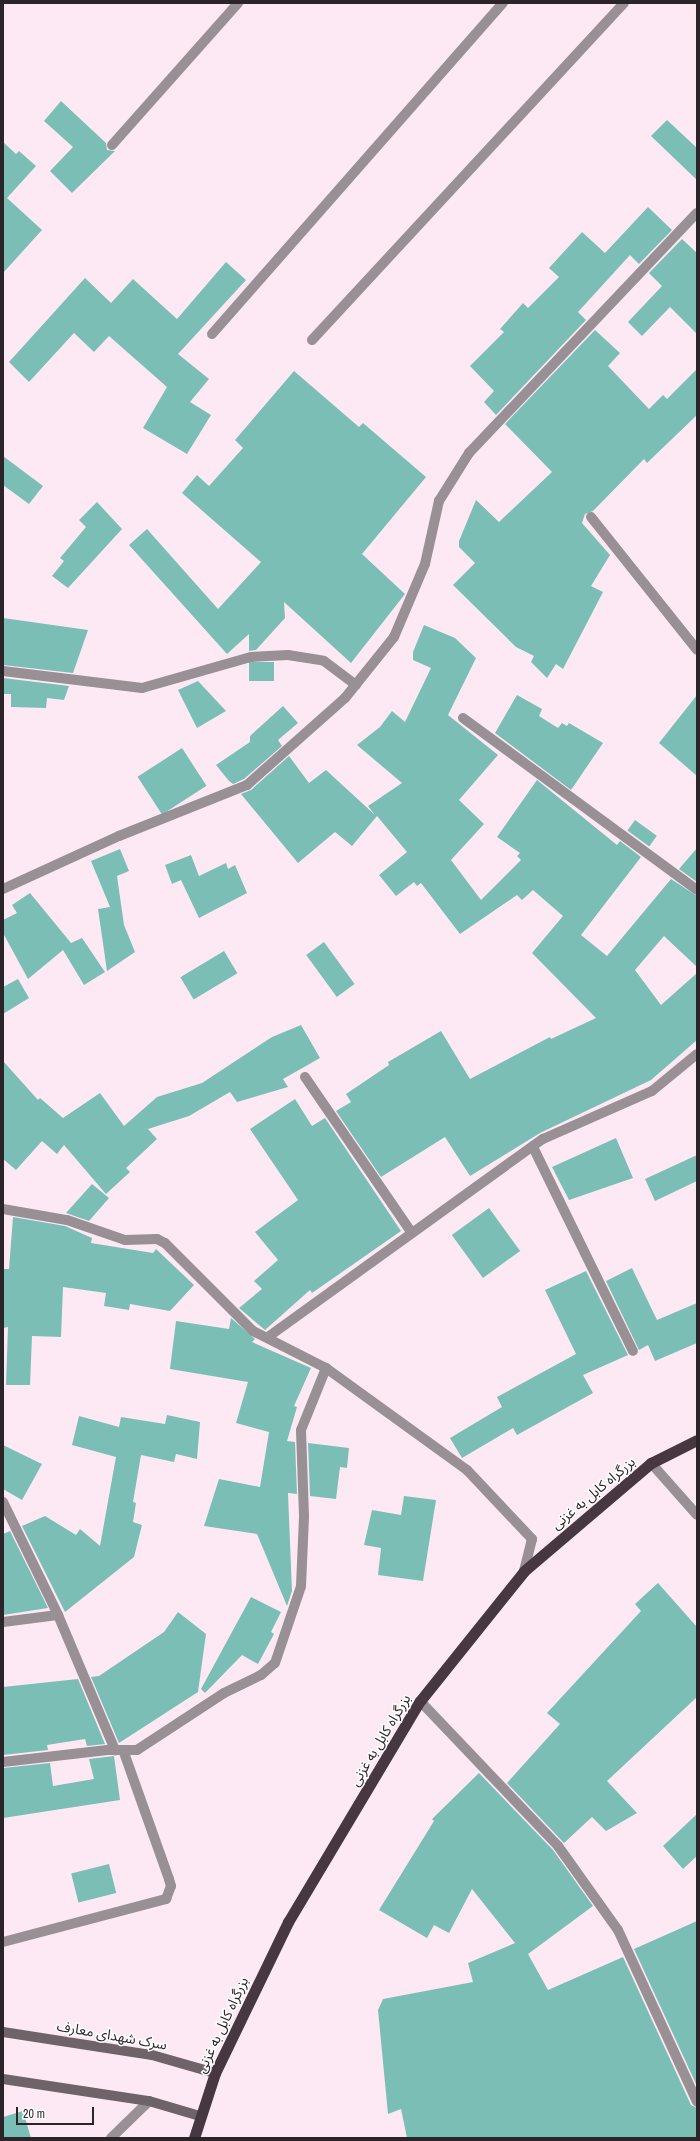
<!DOCTYPE html>
<html>
<head>
<meta charset="utf-8">
<style>
  body { margin:0 }
  #map { position:relative; width:700px; height:2141px; overflow:hidden; background:#fde9f4; font-family:"Archivo Narrow","Noto Sans Arabic",sans-serif }
  div>[style] { position:absolute }
  .building>* { inset:0; background:#7bbeb6; transform-origin:0 0 }
  .minor>* { height:10px; margin:-5px; padding:0 5px; transform-origin:5px; border-radius:5px; background:#989095 }
  .secondary>* { height:10px; margin:-5px; padding:0 5px; transform-origin:5px; border-radius:5px; background:#6f636a }
  .trunk>* { height:11px; margin:-5.5px; padding:0 5.5px; transform-origin:5.5px; border-radius:5.5px; background:#463740 }
  span { translate:-50% -50%; white-space:nowrap; text-align:center; line-height:1.15; -webkit-text-stroke:3px #fff; paint-order:stroke }
  .street-label { font-size:14px; color:#2b2428 }
  .frame { position:absolute; inset:0; border:4px solid #2b2428; pointer-events:none }
  .scale { position:absolute; left:16px; top:2107px; width:78px; height:18px; box-sizing:border-box; border:2px solid #2b2428; border-top:0; padding-left:5px; font-size:12px; line-height:14px; white-space:nowrap; color:#2b2428; -webkit-text-stroke:3px #fff; paint-order:stroke }
</style>
</head>
<body>
<div id="map">
  <div class="building">
    <i style="clip-path:polygon(61px 101px,106px 143px,107px 150px,115px 151px,72px 193px,50px 171px,73px 147px,44px 121px)"></i>
    <i style="clip-path:polygon(667px 120px,697px 148px,697px 180px,651px 136px)"></i>
    <i style="clip-path:polygon(3px 142px,16px 154px,19px 151px,36px 166px,7px 198px,42px 230px,3px 273px)"></i>
    <i style="clip-path:polygon(648px 207px,672px 230px,639px 264px,630px 255px,578px 312px,586px 320px,496px 415px,484px 402px,494px 391px,470px 366px,504px 332px,500px 329px,523px 303px,528px 308px,559px 277px,549px 268px,582px 232px,605px 253px)"></i>
    <i style="clip-path:polygon(682px 239px,697px 253px,697px 334px,670px 307px,642px 336px,628px 322px,662px 286px,649px 273px)"></i>
    <i style="clip-path:polygon(226px 262px,246px 280px,178px 354px,209px 379px,190px 402px,211px 415px,187px 454px,143px 428px,167px 387px,109px 336px,94px 352px,74px 333px,29px 382px,9px 362px,85px 278px,111px 303px,133px 279px,177px 319px)"></i>
    <i style="clip-path:polygon(595px 330px,620px 353px,608px 366px,649px 409px,663px 395px,667px 399px,697px 369px,697px 415px,647px 463px,644px 459px,593px 511px,585px 514px,582px 523px,610px 555px,591px 586px,603px 592px,563px 669px,556px 664px,547px 678px,531px 662px,534px 656px,516px 647px,453px 585px,475px 563px,459px 547px,459px 541px,476px 500px,499px 522px,552px 472px,505px 424px)"></i>
    <i style="clip-path:polygon(294px 371px,359px 427px,363px 423px,426px 477px,362px 554px,405px 594px,351px 663px,284px 602px,285px 618px,256px 650px,249px 651px,249px 634px,227px 654px,129px 545px,147px 529px,218px 609px,261px 562px,182px 493px,197px 475px,209px 486px,243px 448px,235px 440px)"></i>
    <i style="clip-path:polygon(3px 456px,43px 486px,29px 504px,3px 485px)"></i>
    <i style="clip-path:polygon(97px 502px,122px 529px,68px 588px,52px 576px,64px 561px,60px 558px,86px 527px,79px 520px)"></i>
    <i style="clip-path:polygon(3px 618px,88px 630px,73px 673px,3px 665px)"></i>
    <i style="clip-path:polygon(424px 625px,455px 638px,476px 658px,448px 715px,498px 755px,459px 800px,484px 824px,451px 860px,481px 900px,521px 860px,517px 856px,520px 853px,497px 837px,537px 780px,617px 845px,620px 841px,641px 857px,581px 935px,607px 956px,671px 879px,697px 896px,697px 967px,664px 936px,635px 970px,661px 1005px,697px 973px,697px 1040px,651px 1080px,540px 1133px,470px 1176px,445px 1137px,381px 1177px,336px 1111px,351px 1102px,346px 1094px,389px 1065px,388px 1062px,441px 1031px,470px 1079px,550px 1037px,551px 1039px,596px 1018px,532px 953px,563px 916px,533px 890px,522px 900px,517px 895px,460px 934px,421px 883px,417px 886px,414px 882px,396px 896px,379px 875px,407px 852px,377px 816px,352px 846px,335px 832px,298px 863px,241px 794px,251px 790px,289px 756px,309px 783px,326px 770px,375px 815px,368px 806px,402px 783px,357px 745px,380px 727px,392px 711px,405px 722px,431px 668px,413px 660px,413px 652px)"></i>
    <i style="left:274px;top:662px;width:19px;height:25px;rotate:90deg"></i>
    <i style="clip-path:polygon(3px 678px,69px 686px,64px 700px,47px 698px,46px 708px,11px 707px,11px 694px,3px 694px)"></i>
    <i style="clip-path:polygon(198px 681px,226px 711px,197px 728px,178px 690px)"></i>
    <i style="clip-path:polygon(517px 695px,542px 709px,539px 716px,558px 728px,562px 723px,567px 726px,569px 723px,603px 743px,571px 790px,495px 733px)"></i>
    <i style="clip-path:polygon(697px 695px,697px 776px,659px 743px)"></i>
    <i style="clip-path:polygon(283px 706px,298px 723px,278px 740px,282px 746px,244px 779px,233px 784px,229px 781px,216px 765px,250px 742px,250px 736px)"></i>
    <i style="left:182px;top:748px;width:45px;height:53px;rotate:57deg"></i>
    <i style="left:635px;top:820px;width:27px;height:13px;rotate:36deg"></i>
    <i style="clip-path:polygon(697px 848px,697px 882px,679px 869px)"></i>
    <i style="clip-path:polygon(120px 849px,129px 871px,117px 876px,124px 925px,135px 952px,107px 971px,98px 909px,110px 907px,91px 861px)"></i>
    <i style="clip-path:polygon(191px 855px,199px 876px,226px 863px,228px 869px,235px 865px,247px 893px,199px 918px,181px 880px,172px 884px,165px 865px)"></i>
    <i style="clip-path:polygon(30px 893px,71px 943px,82px 938px,105px 972px,84px 985px,63px 950px,28px 979px,3px 933px,3px 920px,17px 913px,12px 905px)"></i>
    <i style="left:324px;top:942px;width:52px;height:22px;rotate:54deg"></i>
    <i style="left:224px;top:951px;width:26px;height:51px;rotate:59deg"></i>
    <i style="clip-path:polygon(18px 979px,29px 998px,3px 1014px,3px 987px)"></i>
    <i style="clip-path:polygon(301px 1025px,320px 1058px,283px 1079px,288px 1087px,237px 1102px,230px 1092px,189px 1116px,148px 1129px,157px 1139px,126px 1168px,130px 1172px,106px 1194px,64px 1145px,57px 1154px,42px 1141px,16px 1170px,3px 1159px,3px 1061px,38px 1100px,40px 1098px,63px 1118px,100px 1093px,124px 1126px,157px 1097px,202px 1083px,272px 1037px)"></i>
    <i style="clip-path:polygon(295px 1099px,312px 1126px,325px 1118px,401px 1231px,312px 1293px,310px 1290px,265px 1330px,239px 1308px,262px 1289px,254px 1281px,278px 1260px,255px 1232px,298px 1200px,250px 1129px)"></i>
    <i style="clip-path:polygon(616px 1138px,633px 1178px,569px 1200px,552px 1167px)"></i>
    <i style="clip-path:polygon(697px 1155px,697px 1181px,655px 1201px,645px 1179px)"></i>
    <i style="clip-path:polygon(92px 1184px,109px 1198px,89px 1221px,66px 1213px)"></i>
    <i style="left:489px;top:1208px;width:53px;height:46px;rotate:54deg"></i>
    <i style="clip-path:polygon(13px 1217px,65px 1226px,92px 1238px,91px 1243px,153px 1253px,156px 1249px,194px 1285px,170px 1311px,130px 1304px,129px 1310px,104px 1306px,106px 1293px,63px 1287px,61px 1337px,32px 1336px,30px 1385px,6px 1385px,8px 1327px,3px 1328px,3px 1269px,9px 1269px)"></i>
    <i style="clip-path:polygon(632px 1268px,657px 1320px,697px 1303px,697px 1343px,655px 1361px,648px 1345px,639px 1350px,606px 1281px)"></i>
    <i style="clip-path:polygon(586px 1271px,628px 1355px,583px 1375px,593px 1393px,517px 1435px,513px 1428px,462px 1458px,450px 1438px,502px 1407px,497px 1397px,576px 1354px,545px 1290px)"></i>
    <i style="clip-path:polygon(231px 1318px,255px 1339px,252px 1342px,311px 1368px,294px 1406px,297px 1407px,287px 1441px,295px 1442px,297px 1494px,288px 1493px,292px 1591px,287px 1606px,257px 1534px,204px 1526px,219px 1479px,260px 1487px,269px 1432px,236px 1423px,248px 1382px,170px 1369px,176px 1321px,229px 1329px)"></i>
    <i style="clip-path:polygon(167px 1415px,200px 1422px,197px 1459px,176px 1454px,174px 1462px,141px 1455px,133px 1502px,136px 1503px,133px 1522px,142px 1525px,134px 1557px,65px 1612px,22px 1526px,45px 1516px,76px 1535px,80px 1529px,100px 1546px,116px 1457px,72px 1445px,79px 1416px,119px 1427px,121px 1417px,165px 1424px)"></i>
    <i style="clip-path:polygon(308px 1443px,349px 1448px,347px 1468px,340px 1467px,336px 1499px,310px 1496px)"></i>
    <i style="clip-path:polygon(3px 1445px,42px 1464px,22px 1500px,3px 1489px)"></i>
    <i style="clip-path:polygon(404px 1496px,436px 1500px,423px 1581px,378px 1575px,381px 1548px,364px 1545px,372px 1510px,401px 1515px)"></i>
    <i style="clip-path:polygon(10px 1531px,48px 1608px,3px 1615px,3px 1534px)"></i>
    <i style="clip-path:polygon(658px 1583px,697px 1627px,697px 1697px,607px 1781px,637px 1813px,606px 1831px,592px 1817px,564px 1843px,507px 1783px,560px 1724px,547px 1713px,641px 1611px,635px 1604px)"></i>
    <i style="clip-path:polygon(251px 1597px,281px 1612px,271px 1632px,274px 1634px,258px 1664px,242px 1655px,205px 1693px,201px 1689px)"></i>
    <i style="clip-path:polygon(178px 1612px,206px 1634px,198px 1692px,119px 1743px,91px 1677px,99px 1676px,164px 1632px)"></i>
    <i style="clip-path:polygon(78px 1679px,105px 1744px,87px 1746px,85px 1739px,47px 1745px,48px 1750px,3px 1755px,3px 1687px)"></i>
    <i style="clip-path:polygon(114px 1756px,120px 1800px,3px 1818px,3px 1768px,50px 1763px,53px 1786px,94px 1779px,89px 1759px)"></i>
    <i style="clip-path:polygon(479px 1773px,553px 1850px,593px 1906px,528px 1954px,548px 1990px,623px 1957px,691px 2105px,697px 2108px,697px 2138px,407px 2138px,401px 2109px,388px 2114px,378px 2010px,383px 1999px,473px 1982px,468px 1963px,515px 1943px,472px 1889px,449px 1933px,434px 1925px,427px 1938px,379px 1910px,434px 1821px,432px 1819px)"></i>
    <i style="clip-path:polygon(697px 1814px,697px 1856px,683px 1869px,663px 1846px)"></i>
    <i style="left:109px;top:1864px;width:30px;height:39px;rotate:76deg"></i>
    <i style="clip-path:polygon(697px 1921px,697px 2086px,634px 1949px)"></i>
    <i style="clip-path:polygon(23px 2111px,31px 2138px,3px 2138px,3px 2117px)"></i>
  </div>
  <div class="minor">
    <i style="left:112px;top:145px;width:190px;rotate:-48.4deg"></i>
    <i style="left:212px;top:334px;width:441px;rotate:-48.7deg"></i>
    <i style="left:312px;top:340px;width:459px;rotate:-47.2deg"></i>
    <i style="left:591px;top:517px;width:170px;rotate:51.4deg"></i>
    <i style="left:3px;top:671px;width:140px;rotate:7deg"></i>
    <i style="left:142px;top:688px;width:113px;rotate:-15.9deg"></i>
    <i style="left:251px;top:657px;width:37px;rotate:-3deg"></i>
    <i style="left:288px;top:655px;width:36px;rotate:9deg"></i>
    <i style="left:324px;top:661px;width:40px;rotate:37deg"></i>
    <i style="left:463px;top:718px;width:290px;rotate:36.3deg"></i>
    <i style="left:3px;top:889px;width:128px;rotate:-24.6deg"></i>
    <i style="left:119px;top:836px;width:138px;rotate:-21.7deg"></i>
    <i style="left:247px;top:785px;width:131px;rotate:-41.6deg"></i>
    <i style="left:345px;top:698px;width:78px;rotate:-51.2deg"></i>
    <i style="left:394px;top:637px;width:79px;rotate:-67deg"></i>
    <i style="left:425px;top:564px;width:65px;rotate:-77.5deg"></i>
    <i style="left:439px;top:501px;width:57px;rotate:-58deg"></i>
    <i style="left:469px;top:453px;width:331px;rotate:-46.5deg"></i>
    <i style="left:305px;top:1077px;width:189px;rotate:55.6deg"></i>
    <i style="left:533px;top:1147px;width:227px;rotate:63.9deg"></i>
    <i style="left:3px;top:1209px;width:65px;rotate:9.8deg"></i>
    <i style="left:67px;top:1220px;width:61px;rotate:19deg"></i>
    <i style="left:125px;top:1240px;width:32px;rotate:-2deg"></i>
    <i style="left:157px;top:1239px;width:9px;rotate:27deg"></i>
    <i style="left:165px;top:1243px;width:124px;rotate:45deg"></i>
    <i style="left:253px;top:1331px;width:82px;rotate:26.9deg"></i>
    <i style="left:326px;top:1368px;width:174px;rotate:35.9deg"></i>
    <i style="left:467px;top:1470px;width:95px;rotate:46.7deg"></i>
    <i style="left:532px;top:1539px;width:33px;rotate:104deg"></i>
    <i style="left:268px;top:1337px;width:339px;rotate:-35.8deg"></i>
    <i style="left:543px;top:1139px;width:119px;rotate:-23.8deg"></i>
    <i style="left:652px;top:1091px;width:58px;rotate:-39.4deg"></i>
    <i style="left:651px;top:1463px;width:69px;rotate:48.5deg"></i>
    <i style="left:3px;top:1502px;width:126px;rotate:64deg"></i>
    <i style="left:58px;top:1615px;width:147px;rotate:67.1deg"></i>
    <i style="left:3px;top:1622px;width:55px;rotate:-7.3deg"></i>
    <i style="left:420px;top:1701px;width:200px;rotate:46.4deg"></i>
    <i style="left:558px;top:1846px;width:103px;rotate:54.5deg"></i>
    <i style="left:618px;top:1930px;width:189px;rotate:65.3deg"></i>
    <i style="left:3px;top:1762px;width:105px;rotate:-6.6deg"></i>
    <i style="left:107px;top:1750px;width:30px"></i>
    <i style="left:137px;top:1750px;width:104px;rotate:-33.2deg"></i>
    <i style="left:224px;top:1693px;width:41px;rotate:-25.9deg"></i>
    <i style="left:261px;top:1675px;width:18px;rotate:-41deg"></i>
    <i style="left:275px;top:1663px;width:81px;rotate:-71.3deg"></i>
    <i style="left:301px;top:1586px;width:70px;rotate:-87.5deg"></i>
    <i style="left:304px;top:1516px;width:86px;rotate:-92deg"></i>
    <i style="left:301px;top:1430px;width:67px;rotate:-68deg"></i>
    <i style="left:3px;top:1942px;width:169px;rotate:-14.8deg"></i>
    <i style="left:166px;top:1899px;width:14px;rotate:-69deg"></i>
    <i style="left:171px;top:1886px;width:7px;rotate:-106deg"></i>
    <i style="left:169px;top:1879px;width:137px;rotate:-109.6deg"></i>
    <i style="left:111px;top:2138px;width:53px;rotate:-44.2deg"></i>
  </div>
  <div class="secondary">
    <i style="left:3px;top:2032px;width:151px;rotate:8.8deg"></i>
    <i style="left:152px;top:2055px;width:66px;rotate:15.9deg"></i>
    <i style="left:3px;top:2079px;width:148px;rotate:8.6deg"></i>
    <i style="left:149px;top:2101px;width:53px;rotate:16.4deg"></i>
  </div>
  <div class="trunk">
    <i style="left:194px;top:2138px;width:68px;rotate:-72.1deg"></i>
    <i style="left:215px;top:2073px;width:168px;rotate:-64.2deg"></i>
    <i style="left:288px;top:1922px;width:257px;rotate:-59.2deg"></i>
    <i style="left:420px;top:1701px;width:166px;rotate:-51.3deg"></i>
    <i style="left:524px;top:1571px;width:167px;rotate:-40.4deg"></i>
    <i style="left:651px;top:1463px;width:51px;rotate:-26.6deg"></i>
  </div>
  <div class="street-label">
    <span style="left:593px;top:1493px;rotate:-40deg">بزرگراه کابل به غزنی</span>
    <span style="left:380px;top:1740px;rotate:-59deg">بزرگراه کابل به غزنی</span>
    <span style="left:222px;top:2025px;rotate:-65deg">بزرگراه کابل به غزنی</span>
    <span style="left:112px;top:2035px;rotate:10deg">سرک شهدای معارف</span>
  </div>
  <div class="frame"></div>
  <div class="scale">20 m</div>
</div>
</body>
</html>
